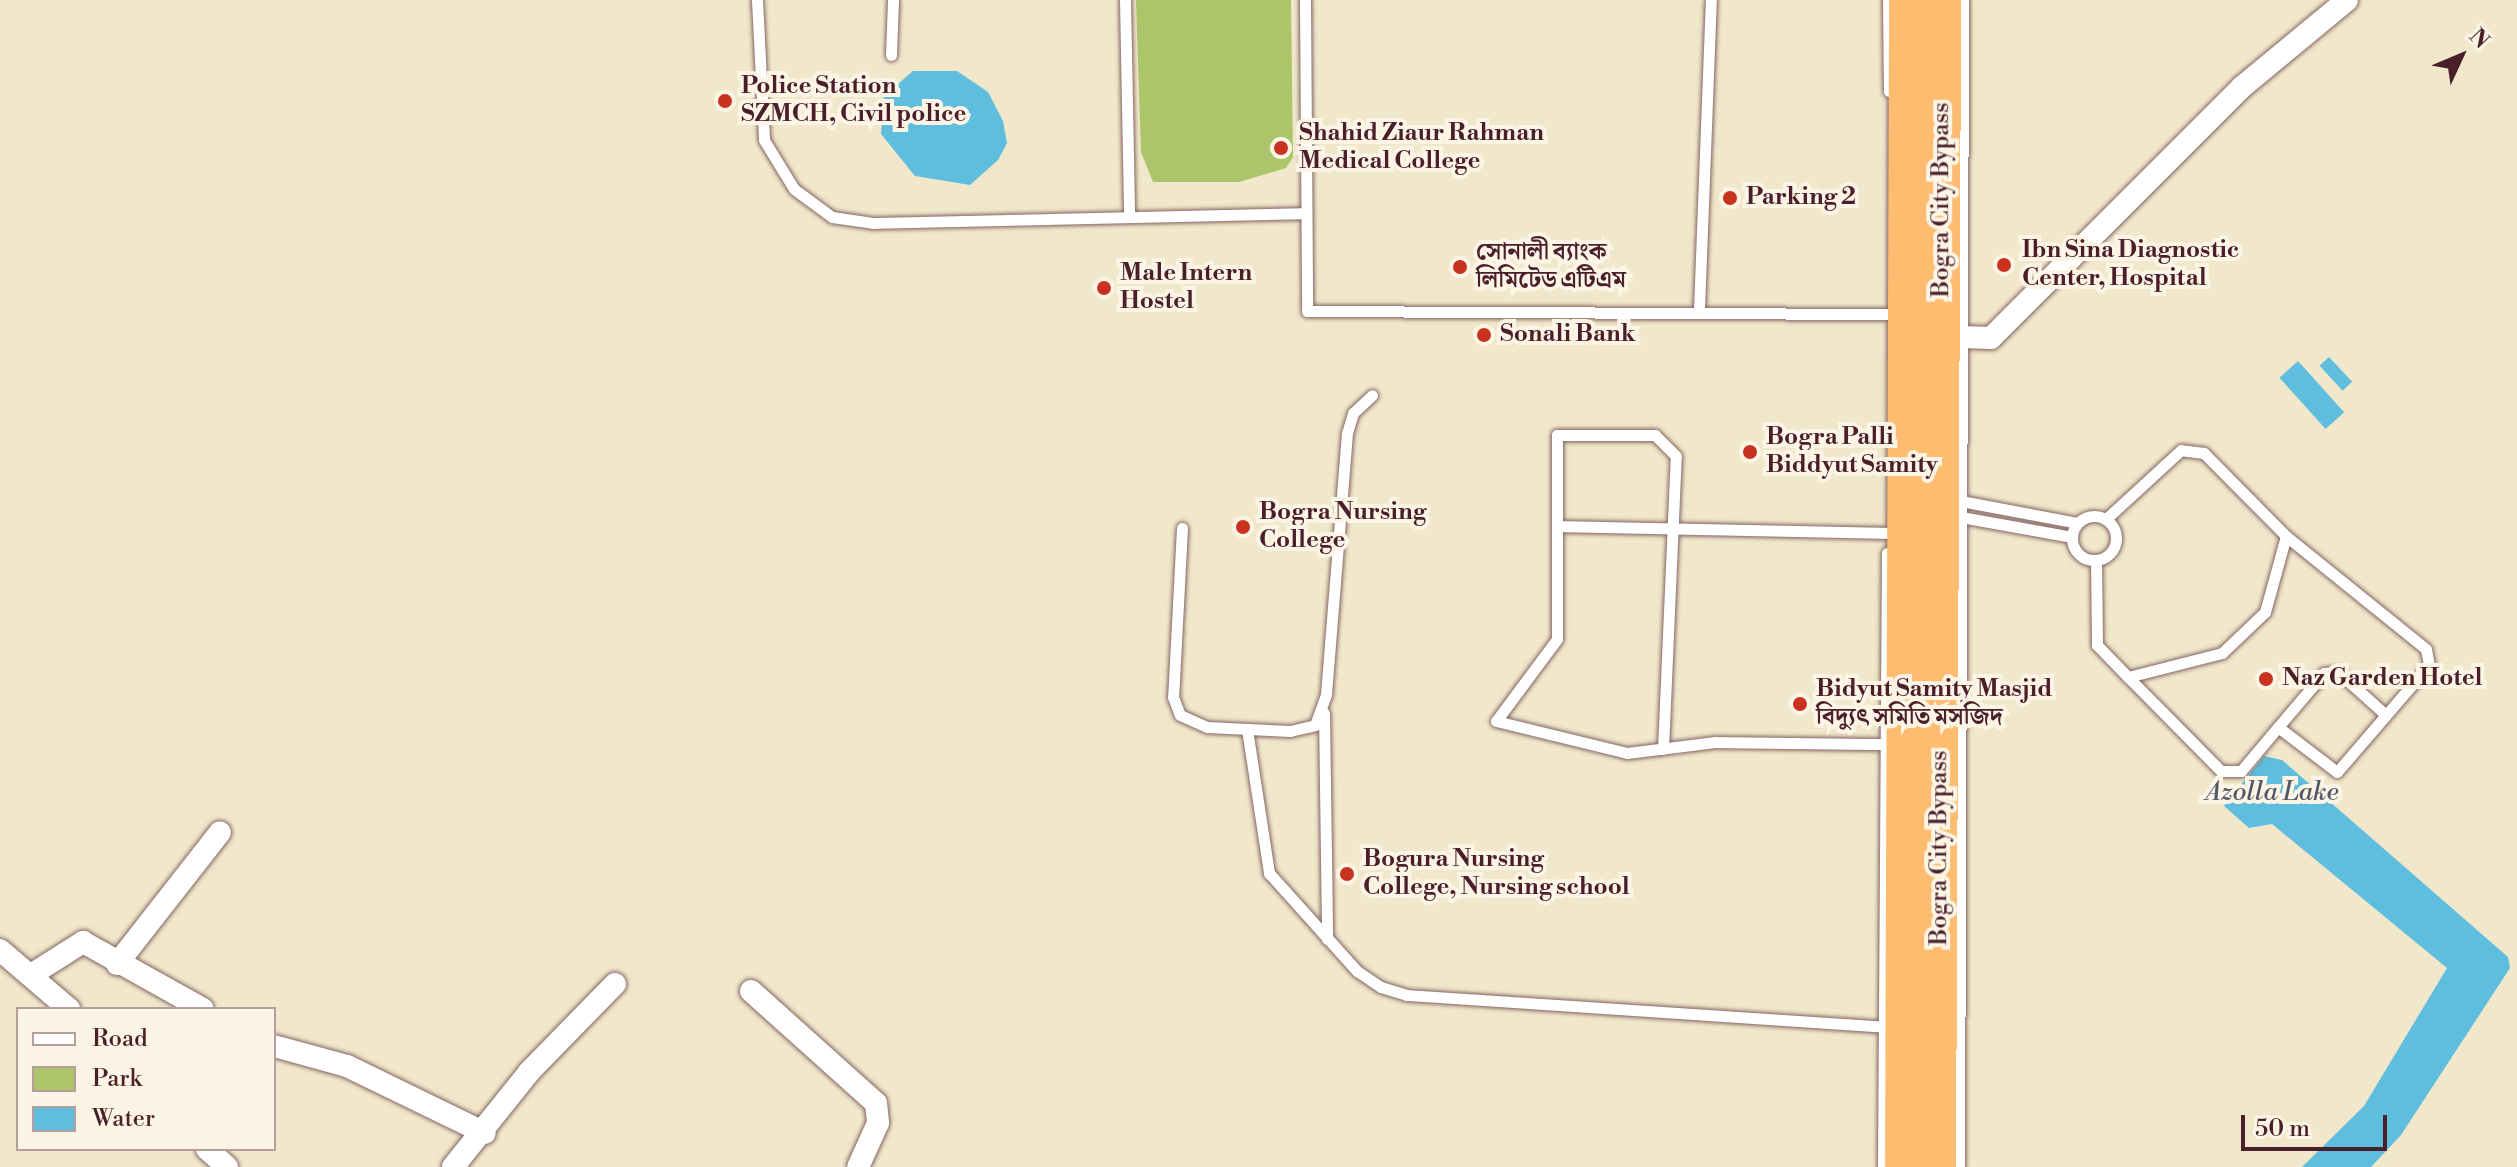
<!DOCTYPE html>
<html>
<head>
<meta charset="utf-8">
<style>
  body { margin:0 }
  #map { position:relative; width:2517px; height:1167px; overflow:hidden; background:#f1e8cb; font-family:"Libre Bodoni","Noto Serif Bengali",serif }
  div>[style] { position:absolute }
  .green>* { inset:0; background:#acc56b }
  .water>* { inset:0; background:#5fbedd; transform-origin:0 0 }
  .roads { filter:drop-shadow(0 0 2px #846563) drop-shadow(0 0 2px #846563) }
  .lane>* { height:11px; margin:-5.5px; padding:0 5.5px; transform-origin:5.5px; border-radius:5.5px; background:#fff }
  .lane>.ring { margin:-5.5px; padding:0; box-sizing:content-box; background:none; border:11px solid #fff; border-radius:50% }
  .street>* { height:22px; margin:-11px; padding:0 11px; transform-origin:11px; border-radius:11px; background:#fff }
  .highway>* { height:40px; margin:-20px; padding:0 20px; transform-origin:20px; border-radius:20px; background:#fdbc6f }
  .dots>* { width:22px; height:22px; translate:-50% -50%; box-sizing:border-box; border:4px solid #fcf5e5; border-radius:50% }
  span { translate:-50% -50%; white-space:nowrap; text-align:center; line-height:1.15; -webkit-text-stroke:8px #fcf5e5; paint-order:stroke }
  .poi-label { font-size:24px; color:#4a1f2b; font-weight:700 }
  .left { translate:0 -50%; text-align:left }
  .street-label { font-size:24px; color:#4a1f2b }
  .water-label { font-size:26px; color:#515769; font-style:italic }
  .legend { position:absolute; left:16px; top:1007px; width:260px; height:144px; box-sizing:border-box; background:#fcf5e5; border:2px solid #b59f9b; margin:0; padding:10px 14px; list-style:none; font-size:24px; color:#4a1f2b }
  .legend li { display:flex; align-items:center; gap:16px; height:40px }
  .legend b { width:40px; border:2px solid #b59f9b }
  .north { position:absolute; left:2421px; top:16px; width:80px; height:80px; -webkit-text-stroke:6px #fcf5e5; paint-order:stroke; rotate:46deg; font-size:22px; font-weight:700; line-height:32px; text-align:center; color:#4a1f2b }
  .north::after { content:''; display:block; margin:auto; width:28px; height:36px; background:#4a1f2b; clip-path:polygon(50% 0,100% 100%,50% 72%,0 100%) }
  .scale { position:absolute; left:2241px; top:1115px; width:146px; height:36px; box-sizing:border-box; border:4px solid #4a1f2b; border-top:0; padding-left:10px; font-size:24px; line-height:28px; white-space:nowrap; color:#4a1f2b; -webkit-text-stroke:6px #fcf5e5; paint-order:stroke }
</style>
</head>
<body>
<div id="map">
  <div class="green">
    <i style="clip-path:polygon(1136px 0,1291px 0,1293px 157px,1286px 168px,1239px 182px,1153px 182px,1141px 152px)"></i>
  </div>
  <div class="water">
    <i style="clip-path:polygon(913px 71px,957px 71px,988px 92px,1003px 121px,1007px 143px,998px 160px,970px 185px,915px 176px,881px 134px,884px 96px)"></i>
    <i style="left:2329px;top:357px;width:34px;height:13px;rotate:47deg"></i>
    <i style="left:2298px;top:361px;width:69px;height:25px;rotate:48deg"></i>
    <i style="clip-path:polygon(2264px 756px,2282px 760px,2508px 957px,2510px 968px,2401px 1135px,2371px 1167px,2302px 1167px,2364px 1106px,2447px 968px,2272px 824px,2249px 828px,2224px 806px)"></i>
  </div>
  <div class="roads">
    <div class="lane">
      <i style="left:757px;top:0;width:140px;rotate:87.1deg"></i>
      <i style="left:764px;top:140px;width:57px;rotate:58.5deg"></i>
      <i style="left:794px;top:189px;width:47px;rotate:36.4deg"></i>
      <i style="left:832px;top:217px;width:41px;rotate:8.3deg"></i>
      <i style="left:873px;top:223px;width:433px;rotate:-1.3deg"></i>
      <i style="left:1125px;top:0;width:217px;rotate:88.9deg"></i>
      <i style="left:1305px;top:0;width:311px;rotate:89.6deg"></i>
      <i style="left:1307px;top:311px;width:582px;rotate:0.3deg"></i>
      <i style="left:1888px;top:0;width:91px;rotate:89.4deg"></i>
      <i style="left:891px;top:55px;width:55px;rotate:-87.9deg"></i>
      <i style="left:1699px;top:309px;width:309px;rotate:-87.8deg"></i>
      <i style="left:1961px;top:501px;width:118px;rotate:10.7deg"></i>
      <i class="ring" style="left:2072px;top:516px;width:33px;height:33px"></i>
      <i style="left:1961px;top:517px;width:113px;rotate:10.2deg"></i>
      <i style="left:1559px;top:526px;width:328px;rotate:1.2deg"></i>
      <i style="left:1182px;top:528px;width:169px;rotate:93deg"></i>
      <i style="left:1173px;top:697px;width:19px;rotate:69deg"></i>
      <i style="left:1180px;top:715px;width:30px;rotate:24deg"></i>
      <i style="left:1207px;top:727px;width:83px;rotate:2.8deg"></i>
      <i style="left:1290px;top:731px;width:26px;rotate:-13deg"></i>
      <i style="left:1315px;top:725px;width:33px;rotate:-70deg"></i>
      <i style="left:1326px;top:694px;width:262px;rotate:-85.4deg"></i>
      <i style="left:1347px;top:433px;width:21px;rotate:-73deg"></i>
      <i style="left:1353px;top:413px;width:26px;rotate:-43deg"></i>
      <i style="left:2096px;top:560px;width:85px;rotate:89.3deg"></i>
      <i style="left:2097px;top:645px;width:45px;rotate:45.9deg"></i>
      <i style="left:2128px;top:677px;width:97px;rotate:-14.3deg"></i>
      <i style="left:2222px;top:653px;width:59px;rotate:-43.6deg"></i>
      <i style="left:2265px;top:612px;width:79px;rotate:-74.6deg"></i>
      <i style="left:2286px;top:536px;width:117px;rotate:-134.7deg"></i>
      <i style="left:2204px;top:453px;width:23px;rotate:-173deg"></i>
      <i style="left:2181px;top:450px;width:102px;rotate:137.4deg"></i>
      <i style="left:2128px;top:677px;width:132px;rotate:45.3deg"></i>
      <i style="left:2221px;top:771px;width:20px"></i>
      <i style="left:2241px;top:771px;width:57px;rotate:-49.9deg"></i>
      <i style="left:2278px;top:727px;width:74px;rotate:37.3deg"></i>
      <i style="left:2337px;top:772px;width:141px;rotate:-49.3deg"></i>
      <i style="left:2429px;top:665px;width:16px;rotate:-101deg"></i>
      <i style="left:2426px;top:649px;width:180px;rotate:-141.1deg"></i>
      <i style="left:1324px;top:713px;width:226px;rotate:89.2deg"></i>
      <i style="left:2278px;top:727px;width:71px;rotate:-49.6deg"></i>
      <i style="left:2324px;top:673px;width:14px;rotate:-4deg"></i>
      <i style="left:2338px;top:672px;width:64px;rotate:41.9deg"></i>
      <i style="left:1247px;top:729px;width:146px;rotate:81.3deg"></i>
      <i style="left:1269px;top:873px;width:132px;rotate:48.1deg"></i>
      <i style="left:1357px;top:971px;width:29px;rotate:34deg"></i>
      <i style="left:1381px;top:987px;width:27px;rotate:17deg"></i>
      <i style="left:1407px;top:995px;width:477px;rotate:3.8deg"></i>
      <i style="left:1663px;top:749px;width:293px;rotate:-87.5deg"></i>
      <i style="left:1676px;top:456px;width:30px;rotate:-135deg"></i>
      <i style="left:1655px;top:435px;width:98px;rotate:180deg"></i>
      <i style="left:1557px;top:435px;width:204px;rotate:90deg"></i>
      <i style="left:1557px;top:639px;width:102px;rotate:126.6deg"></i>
      <i style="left:1496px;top:721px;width:135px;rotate:13.7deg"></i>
      <i style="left:1627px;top:753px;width:89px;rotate:-7.1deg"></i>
      <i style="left:1715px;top:742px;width:170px;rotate:0.7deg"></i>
      <i style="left:1883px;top:1167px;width:614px;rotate:-89.63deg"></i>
      <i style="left:1959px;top:1167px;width:1167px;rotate:-89.8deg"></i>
    </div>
    <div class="street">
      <i style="left:1961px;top:337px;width:30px;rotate:2deg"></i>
      <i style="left:1991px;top:338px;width:355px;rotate:-45deg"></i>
      <i style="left:2242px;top:87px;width:136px;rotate:-39.6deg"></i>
      <i style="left:0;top:950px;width:91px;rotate:40.5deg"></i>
      <i style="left:117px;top:964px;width:167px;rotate:-52deg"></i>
      <i style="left:31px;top:975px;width:62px;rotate:-32.4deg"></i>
      <i style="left:83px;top:942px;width:137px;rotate:29.2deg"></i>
      <i style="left:751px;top:991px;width:168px;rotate:41.9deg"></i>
      <i style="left:876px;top:1103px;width:20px;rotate:84deg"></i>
      <i style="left:878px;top:1123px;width:48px;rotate:114.4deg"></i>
      <i style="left:274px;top:1046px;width:76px;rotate:15.3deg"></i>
      <i style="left:347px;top:1066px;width:153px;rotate:25.9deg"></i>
      <i style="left:207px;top:1149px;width:27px;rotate:42deg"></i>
      <i style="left:453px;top:1167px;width:122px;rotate:-51.3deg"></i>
      <i style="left:529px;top:1072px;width:123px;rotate:-45.7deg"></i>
    </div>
    <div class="highway">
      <i style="left:1905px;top:1167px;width:1167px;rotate:-89.8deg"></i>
      <i style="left:1936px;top:1167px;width:1167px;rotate:-89.75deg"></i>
    </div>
  </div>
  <div class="dots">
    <i style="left:725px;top:101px;background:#c8321e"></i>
    <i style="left:1281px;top:148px;background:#c8321e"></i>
    <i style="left:1730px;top:198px;background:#c8321e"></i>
    <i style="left:2004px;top:265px;background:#c8321e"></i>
    <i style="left:1460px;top:267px;background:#c8321e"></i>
    <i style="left:1104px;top:288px;background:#c8321e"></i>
    <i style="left:1484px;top:335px;background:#c8321e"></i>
    <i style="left:1750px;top:452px;background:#c8321e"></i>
    <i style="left:1243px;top:527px;background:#c8321e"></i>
    <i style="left:2266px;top:679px;background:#c8321e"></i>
    <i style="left:1800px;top:704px;background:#c8321e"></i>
    <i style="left:1347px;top:874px;background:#c8321e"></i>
  </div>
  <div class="poi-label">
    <span class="left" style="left:741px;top:101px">Police Station<br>SZMCH, Civil police</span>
    <span class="left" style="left:1299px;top:148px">Shahid Ziaur Rahman<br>Medical College</span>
    <span class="left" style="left:1746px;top:198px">Parking 2</span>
    <span class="left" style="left:2022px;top:265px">Ibn Sina Diagnostic<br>Center, Hospital</span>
    <span class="left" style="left:1476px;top:267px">সোনালী ব্যাংক<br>লিমিটেড এটিএম</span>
    <span class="left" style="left:1120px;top:288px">Male Intern<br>Hostel</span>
    <span class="left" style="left:1500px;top:335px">Sonali Bank</span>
    <span class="left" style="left:1766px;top:452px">Bogra Palli<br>Biddyut Samity</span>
    <span class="left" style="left:1259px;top:527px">Bogra Nursing<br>College</span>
    <span class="left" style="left:2282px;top:679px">Naz Garden Hotel</span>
    <span class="left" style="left:1816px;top:704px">Bidyut Samity Masjid<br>বিদ্যুৎ সমিতি মসজিদ</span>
    <span class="left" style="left:1363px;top:874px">Bogura Nursing<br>College, Nursing school</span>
  </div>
  <div class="street-label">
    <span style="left:1942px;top:200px;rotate:-90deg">Bogra City Bypass</span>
    <span style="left:1940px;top:848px;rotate:-90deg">Bogra City Bypass</span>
  </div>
  <div class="water-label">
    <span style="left:2272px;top:793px">Azolla Lake</span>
  </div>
  <ul class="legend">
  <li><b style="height:10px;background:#fff"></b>Road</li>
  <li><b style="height:22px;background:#acc56b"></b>Park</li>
  <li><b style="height:22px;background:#5fbedd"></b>Water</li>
  </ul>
  <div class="north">N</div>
  <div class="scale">50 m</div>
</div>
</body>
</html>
